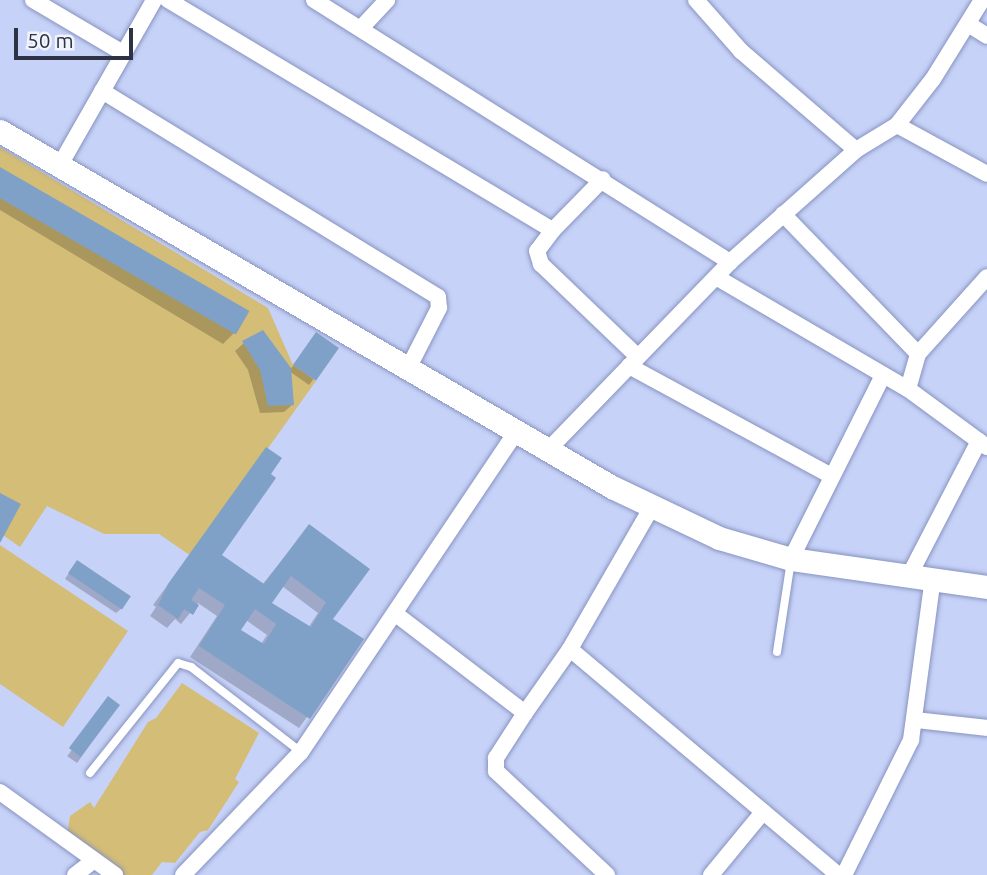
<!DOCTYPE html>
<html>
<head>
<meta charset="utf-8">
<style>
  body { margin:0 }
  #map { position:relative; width:987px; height:875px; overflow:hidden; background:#c7d2f8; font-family:Ubuntu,sans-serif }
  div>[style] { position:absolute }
  .green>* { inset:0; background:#d4bd76 }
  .shadow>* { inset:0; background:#0003; transform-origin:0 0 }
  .building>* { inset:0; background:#80a1c7; transform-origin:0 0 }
  .roads { filter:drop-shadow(0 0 2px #8794c0) drop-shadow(0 0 2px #8794c0) }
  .lane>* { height:8px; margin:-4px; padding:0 4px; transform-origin:4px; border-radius:4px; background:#fff }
  .street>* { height:16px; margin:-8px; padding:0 8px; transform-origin:8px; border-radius:8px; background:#fff }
  .secondary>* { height:23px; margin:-11.5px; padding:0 11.5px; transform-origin:11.5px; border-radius:11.5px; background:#fff }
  span { translate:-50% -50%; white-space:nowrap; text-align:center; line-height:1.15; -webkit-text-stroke:5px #f1f4fd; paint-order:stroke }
  .scale { position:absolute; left:14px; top:28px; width:119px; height:32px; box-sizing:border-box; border:4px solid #2d3244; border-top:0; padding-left:9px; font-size:21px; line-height:24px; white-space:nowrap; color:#2d3244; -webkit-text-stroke:5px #f1f4fd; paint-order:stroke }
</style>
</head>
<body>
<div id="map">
  <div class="green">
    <i style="clip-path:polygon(0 147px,268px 308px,293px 365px,316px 381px,191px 556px,159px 534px,104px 534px,47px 506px,20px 547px,0 533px)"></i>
    <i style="clip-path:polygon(0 545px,128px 631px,63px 727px,0 684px)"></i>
    <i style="clip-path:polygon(182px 683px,259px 733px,235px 779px,239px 782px,208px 830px,200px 832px,175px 863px,162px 862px,152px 875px,115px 875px,67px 834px,70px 816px,90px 802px,94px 808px,148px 722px,156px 718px)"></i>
  </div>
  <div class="shadow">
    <i style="clip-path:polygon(0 169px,234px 333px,223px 344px,0 210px)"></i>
    <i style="clip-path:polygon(311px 340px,336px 349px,309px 385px,289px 371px,293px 404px,284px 412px,260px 413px,248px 370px,235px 351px,244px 343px,290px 370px)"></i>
    <i style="clip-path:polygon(evenodd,267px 449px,220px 555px,262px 585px,309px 526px,330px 619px,362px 640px,299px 728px,190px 657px,217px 616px,198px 603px,181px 624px,175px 619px,167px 628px,150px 616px,156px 607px,153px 605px,267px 449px,282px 586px,318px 613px,308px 628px,270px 603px,282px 586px,267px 449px,246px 620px,267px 635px,261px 644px,239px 630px,246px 620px)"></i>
    <i style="clip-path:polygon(72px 568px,122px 608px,116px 613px,65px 579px)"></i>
    <i style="left:108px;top:698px;width:12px;height:71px;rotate:35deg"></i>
  </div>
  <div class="building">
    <i style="left:0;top:167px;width:288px;height:27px;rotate:30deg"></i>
    <i style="clip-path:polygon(263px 330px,291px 368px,294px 405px,268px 406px,260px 370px,242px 341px)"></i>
    <i style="left:316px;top:332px;width:28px;height:40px;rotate:35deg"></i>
    <i style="clip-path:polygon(evenodd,266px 447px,282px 458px,271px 474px,276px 478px,222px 555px,264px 584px,309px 524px,370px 569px,333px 619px,364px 639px,310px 719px,199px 646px,225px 605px,199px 588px,191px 600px,199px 605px,193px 615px,184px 609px,178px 619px,158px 605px,168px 584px,266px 447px,291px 576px,326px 602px,311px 627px,272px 603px,291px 576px,266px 447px,255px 609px,276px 624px,264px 644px,241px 630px,255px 609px)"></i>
    <i style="clip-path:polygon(0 493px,21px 504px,0 543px)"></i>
    <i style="left:77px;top:560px;width:65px;height:16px;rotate:34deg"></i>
    <i style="left:108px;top:696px;width:15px;height:65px;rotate:37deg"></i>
  </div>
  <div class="roads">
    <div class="lane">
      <i style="left:777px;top:652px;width:92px;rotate:-81.3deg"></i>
      <i style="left:90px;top:773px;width:141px;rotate:-51.3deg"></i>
      <i style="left:178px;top:663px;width:14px;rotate:17deg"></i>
      <i style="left:191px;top:667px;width:139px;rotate:37.7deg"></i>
    </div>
    <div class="street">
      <i style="left:33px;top:0;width:104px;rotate:30.5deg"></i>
      <i style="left:168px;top:0;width:448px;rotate:30.9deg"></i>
      <i style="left:553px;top:230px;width:71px;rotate:-45.6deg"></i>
      <i style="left:314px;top:0;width:492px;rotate:32.2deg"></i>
      <i style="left:968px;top:24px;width:22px;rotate:32deg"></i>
      <i style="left:362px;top:27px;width:37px;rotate:-47deg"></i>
      <i style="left:102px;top:91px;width:394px;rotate:31.5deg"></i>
      <i style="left:438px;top:297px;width:11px;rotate:85deg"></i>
      <i style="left:439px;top:308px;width:66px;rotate:117deg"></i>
      <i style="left:897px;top:125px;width:102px;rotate:28.6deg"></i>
      <i style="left:856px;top:150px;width:48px;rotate:-31.4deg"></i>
      <i style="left:897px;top:125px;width:58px;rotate:-52deg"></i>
      <i style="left:933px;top:79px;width:93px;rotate:-58.2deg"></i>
      <i style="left:60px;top:165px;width:190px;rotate:-60.3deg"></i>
      <i style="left:783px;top:214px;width:194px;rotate:46deg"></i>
      <i style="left:918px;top:354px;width:103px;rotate:-48.1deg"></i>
      <i style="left:553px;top:230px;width:26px;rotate:127deg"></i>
      <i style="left:537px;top:251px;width:14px;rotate:73deg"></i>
      <i style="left:541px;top:264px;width:133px;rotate:43.8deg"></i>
      <i style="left:716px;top:277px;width:222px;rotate:30.3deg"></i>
      <i style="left:908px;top:389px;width:98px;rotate:36.3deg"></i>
      <i style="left:629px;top:366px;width:231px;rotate:28.5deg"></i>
      <i style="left:908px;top:389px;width:36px;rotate:-74deg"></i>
      <i style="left:549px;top:449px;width:260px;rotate:-45.9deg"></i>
      <i style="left:730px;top:262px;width:169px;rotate:-41.6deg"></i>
      <i style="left:856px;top:150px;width:152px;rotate:-139.3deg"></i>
      <i style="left:741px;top:51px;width:68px;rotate:-131.4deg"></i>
      <i style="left:653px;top:505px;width:166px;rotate:120deg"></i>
      <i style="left:570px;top:649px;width:351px;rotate:40.1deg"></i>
      <i style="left:791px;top:559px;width:206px;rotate:-63.4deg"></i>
      <i style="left:910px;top:574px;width:150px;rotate:-62.6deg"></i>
      <i style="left:397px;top:615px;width:161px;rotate:37.4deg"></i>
      <i style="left:525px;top:713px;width:78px;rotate:-54.9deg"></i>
      <i style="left:525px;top:713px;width:54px;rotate:122.8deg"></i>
      <i style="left:496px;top:758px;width:13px;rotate:90deg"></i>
      <i style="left:496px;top:771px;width:152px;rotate:43.1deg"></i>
      <i style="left:916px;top:720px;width:71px;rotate:6.4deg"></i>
      <i style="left:0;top:792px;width:142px;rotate:35.8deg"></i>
      <i style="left:75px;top:875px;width:24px;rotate:-38deg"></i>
      <i style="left:183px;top:875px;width:170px;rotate:-46.2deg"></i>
      <i style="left:301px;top:752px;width:386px;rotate:-56.1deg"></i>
      <i style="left:711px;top:875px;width:82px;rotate:-50.5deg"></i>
      <i style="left:844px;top:875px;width:151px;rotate:-63.6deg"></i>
      <i style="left:911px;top:740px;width:163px;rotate:-82.3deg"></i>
    </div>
    <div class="secondary">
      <i style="left:0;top:131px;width:708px;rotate:30.19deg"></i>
      <i style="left:612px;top:487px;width:119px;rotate:25.5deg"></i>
      <i style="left:719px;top:538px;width:75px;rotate:16.3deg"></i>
      <i style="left:791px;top:559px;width:198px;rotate:8.1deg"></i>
    </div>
  </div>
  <div class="scale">50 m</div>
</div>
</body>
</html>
